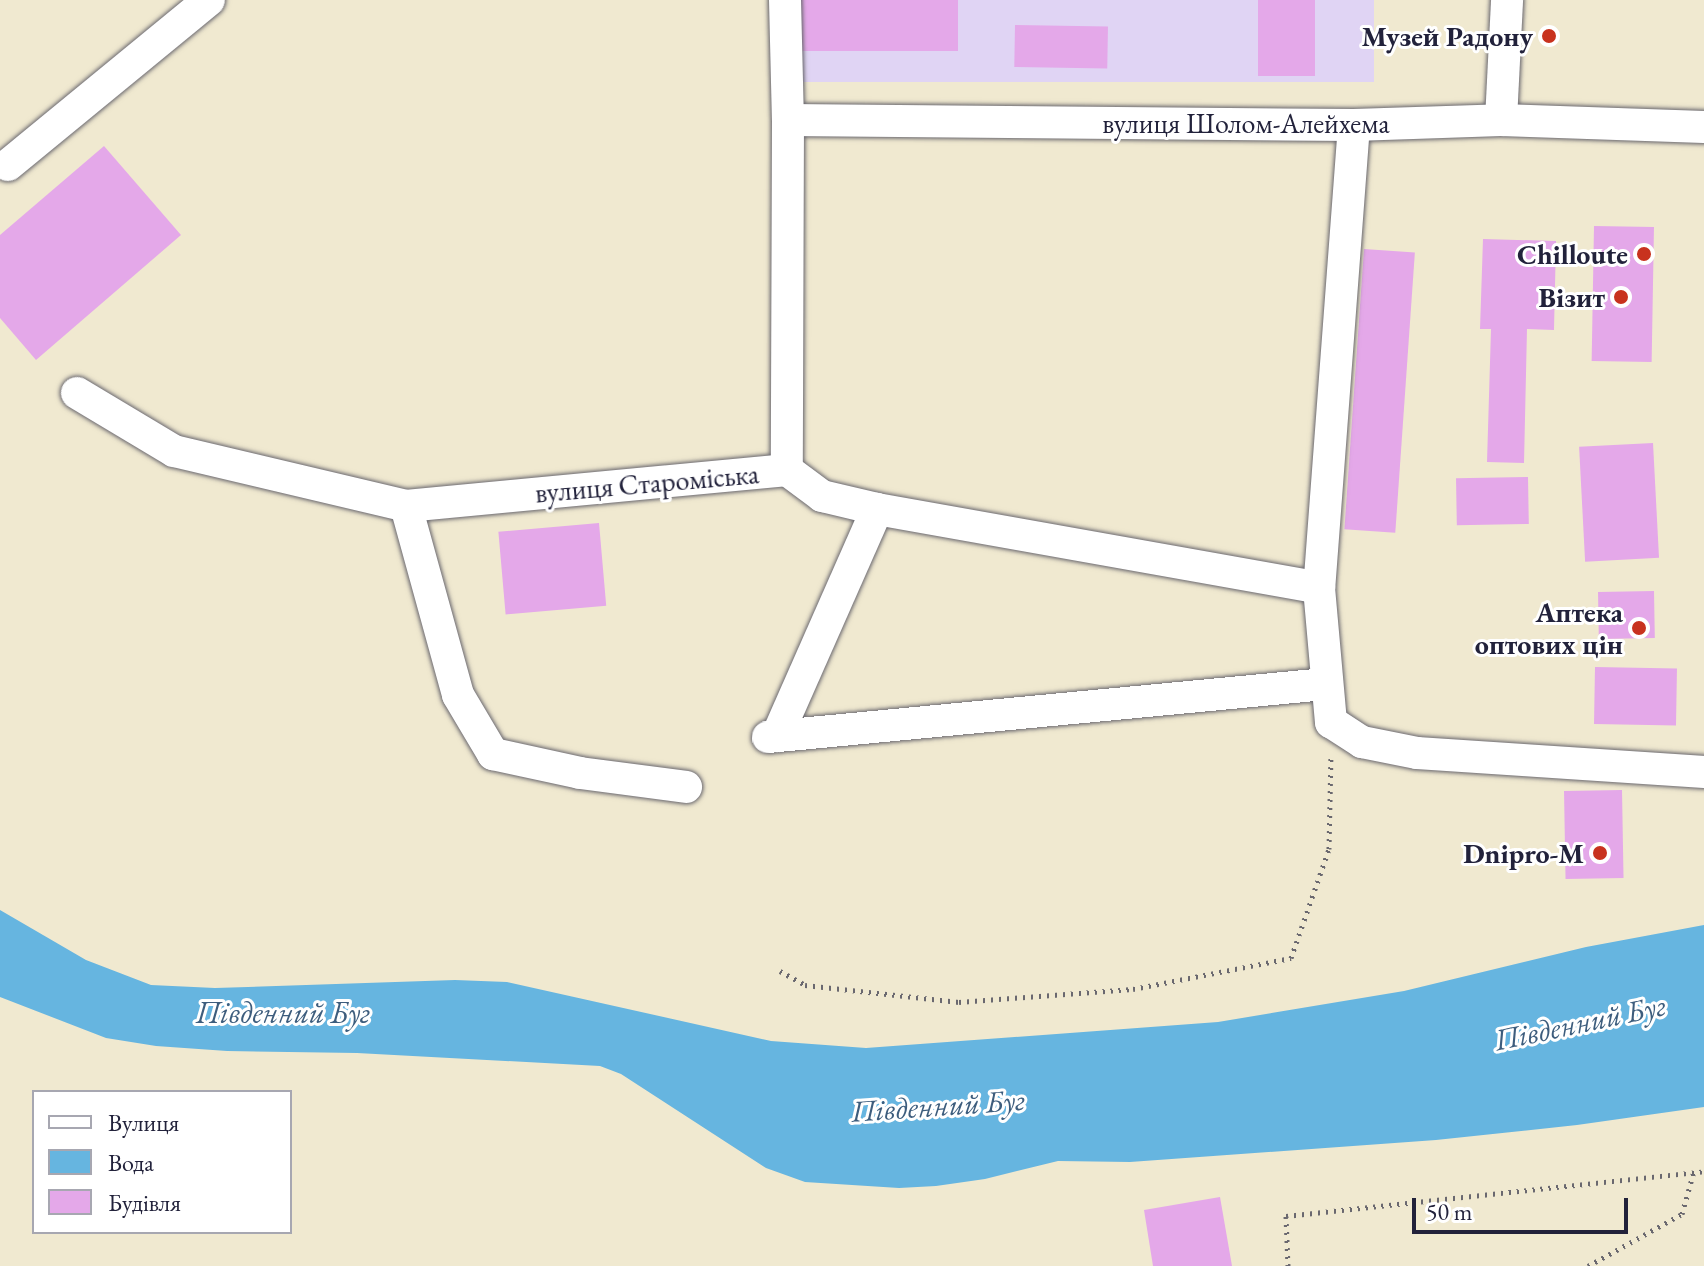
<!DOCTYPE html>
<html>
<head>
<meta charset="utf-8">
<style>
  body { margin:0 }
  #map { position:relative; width:1704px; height:1266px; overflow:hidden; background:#f0e9d0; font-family:"EB Garamond",serif }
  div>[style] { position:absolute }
  .built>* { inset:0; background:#e0d4f4; transform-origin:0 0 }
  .water>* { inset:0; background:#66b5e0 }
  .building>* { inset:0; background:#e4a8e9; transform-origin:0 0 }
  .path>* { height:5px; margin-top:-2.5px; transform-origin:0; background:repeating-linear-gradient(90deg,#6a686f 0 2px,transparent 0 8px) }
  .roads { filter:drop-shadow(0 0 2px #6a686f) drop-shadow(0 0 2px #6a686f) }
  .street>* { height:32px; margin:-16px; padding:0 16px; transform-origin:16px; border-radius:16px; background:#fff }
  .dots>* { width:22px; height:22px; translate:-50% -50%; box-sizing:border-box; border:4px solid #fff; border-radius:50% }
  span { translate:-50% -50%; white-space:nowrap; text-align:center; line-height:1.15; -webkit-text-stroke:6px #fff; paint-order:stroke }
  .poi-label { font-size:28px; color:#22223b; font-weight:700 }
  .right { translate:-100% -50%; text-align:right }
  .street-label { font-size:28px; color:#22223b }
  .water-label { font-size:30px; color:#3d5d7d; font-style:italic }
  .legend { position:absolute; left:32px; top:1090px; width:260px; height:144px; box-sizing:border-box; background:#fff; border:2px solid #a7a7b1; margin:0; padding:10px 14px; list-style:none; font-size:24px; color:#22223b }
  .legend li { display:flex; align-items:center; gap:16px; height:40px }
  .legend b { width:40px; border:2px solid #a7a7b1 }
  .scale { position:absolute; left:1412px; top:1198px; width:216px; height:36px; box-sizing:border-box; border:4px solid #22223b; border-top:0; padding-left:10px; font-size:24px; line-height:28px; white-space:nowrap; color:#22223b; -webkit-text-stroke:6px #fff; paint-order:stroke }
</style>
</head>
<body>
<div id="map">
  <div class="built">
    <i style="left:794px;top:0;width:580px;height:82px"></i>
  </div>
  <div class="water">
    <i style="clip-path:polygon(0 910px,86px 960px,151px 985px,215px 988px,455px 980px,507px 982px,771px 1041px,866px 1048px,1218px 1022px,1404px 991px,1586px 947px,1704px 925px,1704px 1107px,1577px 1125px,1436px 1140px,1130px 1162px,1058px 1161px,985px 1179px,936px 1186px,899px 1188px,805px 1182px,766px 1168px,621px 1074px,600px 1066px,357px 1053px,227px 1051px,156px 1046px,106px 1038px,0 997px)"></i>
  </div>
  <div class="building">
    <i style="left:800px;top:0;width:158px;height:51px"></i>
    <i style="left:1258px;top:0;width:57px;height:76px"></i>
    <i style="left:1015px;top:25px;width:93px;height:42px;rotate:1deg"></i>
    <i style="clip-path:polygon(104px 146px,181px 235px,36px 360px,0 318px,0 235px)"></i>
    <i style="left:1594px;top:226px;width:60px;height:135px;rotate:1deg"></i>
    <i style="clip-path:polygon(1483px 239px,1556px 241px,1554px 330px,1527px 329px,1524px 463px,1487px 462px,1491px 329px,1480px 329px)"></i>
    <i style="left:1364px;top:249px;width:51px;height:281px;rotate:4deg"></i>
    <i style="left:1653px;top:443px;width:115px;height:74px;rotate:87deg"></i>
    <i style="left:1528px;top:477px;width:47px;height:72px;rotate:89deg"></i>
    <i style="left:599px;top:523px;width:83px;height:101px;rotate:85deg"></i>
    <i style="left:1654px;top:591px;width:47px;height:56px;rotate:89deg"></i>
    <i style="left:1595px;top:667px;width:82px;height:57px;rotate:1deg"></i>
    <i style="left:1622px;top:790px;width:88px;height:58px;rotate:89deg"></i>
    <i style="clip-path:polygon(1220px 1197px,1232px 1266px,1153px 1266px,1144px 1210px)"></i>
  </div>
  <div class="path">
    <i style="left:780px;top:971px;width:29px;rotate:29deg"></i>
    <i style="left:805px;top:985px;width:155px;rotate:6.3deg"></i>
    <i style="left:959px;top:1002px;width:174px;rotate:-4.3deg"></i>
    <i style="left:1133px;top:989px;width:161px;rotate:-11.1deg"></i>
    <i style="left:1291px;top:958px;width:115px;rotate:-70.8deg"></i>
    <i style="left:1329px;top:849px;width:94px;rotate:-88.8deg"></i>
    <i style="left:1288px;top:1266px;width:50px;rotate:-92.3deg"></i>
    <i style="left:1286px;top:1216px;width:420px;rotate:-6.1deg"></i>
    <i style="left:1588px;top:1266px;width:107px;rotate:-29deg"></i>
    <i style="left:1682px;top:1214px;width:45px;rotate:-74.4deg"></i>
  </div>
  <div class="roads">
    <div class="street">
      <i style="left:785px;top:0;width:120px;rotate:88.6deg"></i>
      <i style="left:788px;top:120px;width:350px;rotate:90.2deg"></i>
      <i style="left:788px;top:120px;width:566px;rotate:0.51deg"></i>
      <i style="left:1354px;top:125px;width:147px;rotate:-1.9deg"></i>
      <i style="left:1501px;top:120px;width:203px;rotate:2deg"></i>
      <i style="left:1501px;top:120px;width:120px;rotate:-87.1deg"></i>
      <i style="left:1354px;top:125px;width:464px;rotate:94.3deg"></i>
      <i style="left:1319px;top:588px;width:135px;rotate:84.9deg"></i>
      <i style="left:1331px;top:722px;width:37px;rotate:33deg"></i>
      <i style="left:1362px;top:742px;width:56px;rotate:11.3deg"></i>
      <i style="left:1417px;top:753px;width:288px;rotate:3.8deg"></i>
      <i style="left:8px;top:165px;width:260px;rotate:-39.4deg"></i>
      <i style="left:77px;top:393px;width:113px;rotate:30.9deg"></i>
      <i style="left:174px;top:451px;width:238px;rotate:13.3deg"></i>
      <i style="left:406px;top:506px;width:383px;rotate:-5.4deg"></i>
      <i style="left:787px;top:470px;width:44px;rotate:36.6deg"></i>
      <i style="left:822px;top:496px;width:57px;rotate:13.3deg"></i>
      <i style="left:877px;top:509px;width:449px;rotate:10.1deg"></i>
      <i style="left:406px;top:506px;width:196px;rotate:74.6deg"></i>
      <i style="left:458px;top:695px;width:69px;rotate:59.3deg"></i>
      <i style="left:493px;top:754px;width:89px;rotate:12.3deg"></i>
      <i style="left:580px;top:773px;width:107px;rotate:7.5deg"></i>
      <i style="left:777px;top:736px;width:248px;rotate:-66.2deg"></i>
      <i style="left:768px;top:737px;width:561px;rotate:-5.43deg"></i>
    </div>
  </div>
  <div class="dots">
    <i style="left:1549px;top:36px;background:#c8321e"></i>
    <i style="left:1644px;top:254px;background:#c8321e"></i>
    <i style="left:1621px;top:297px;background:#c8321e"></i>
    <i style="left:1639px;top:628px;background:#c8321e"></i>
    <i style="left:1600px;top:853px;background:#c8321e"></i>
  </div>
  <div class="poi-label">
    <span class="right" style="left:1533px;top:36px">Музей Радону</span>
    <span class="right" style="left:1628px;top:254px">Chilloute</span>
    <span class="right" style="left:1605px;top:297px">Візит</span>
    <span class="right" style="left:1623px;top:628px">Аптека<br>оптових цін</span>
    <span class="right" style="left:1584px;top:853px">Dnipro-M</span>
  </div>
  <div class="street-label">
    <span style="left:1246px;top:123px">вулиця Шолом-Алейхема</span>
    <span style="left:647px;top:483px;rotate:-5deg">вулиця Староміська</span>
  </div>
  <div class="water-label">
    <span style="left:283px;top:1013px">Південний Буг</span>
    <span style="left:1580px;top:1023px;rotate:-12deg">Південний Буг</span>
    <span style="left:938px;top:1106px;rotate:-4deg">Південний Буг</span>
  </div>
  <ul class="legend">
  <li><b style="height:10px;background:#fff"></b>Вулиця</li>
  <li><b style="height:22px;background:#66b5e0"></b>Вода</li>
  <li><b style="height:22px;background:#e4a8e9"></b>Будівля</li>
  </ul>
  <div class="scale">50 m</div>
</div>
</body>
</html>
